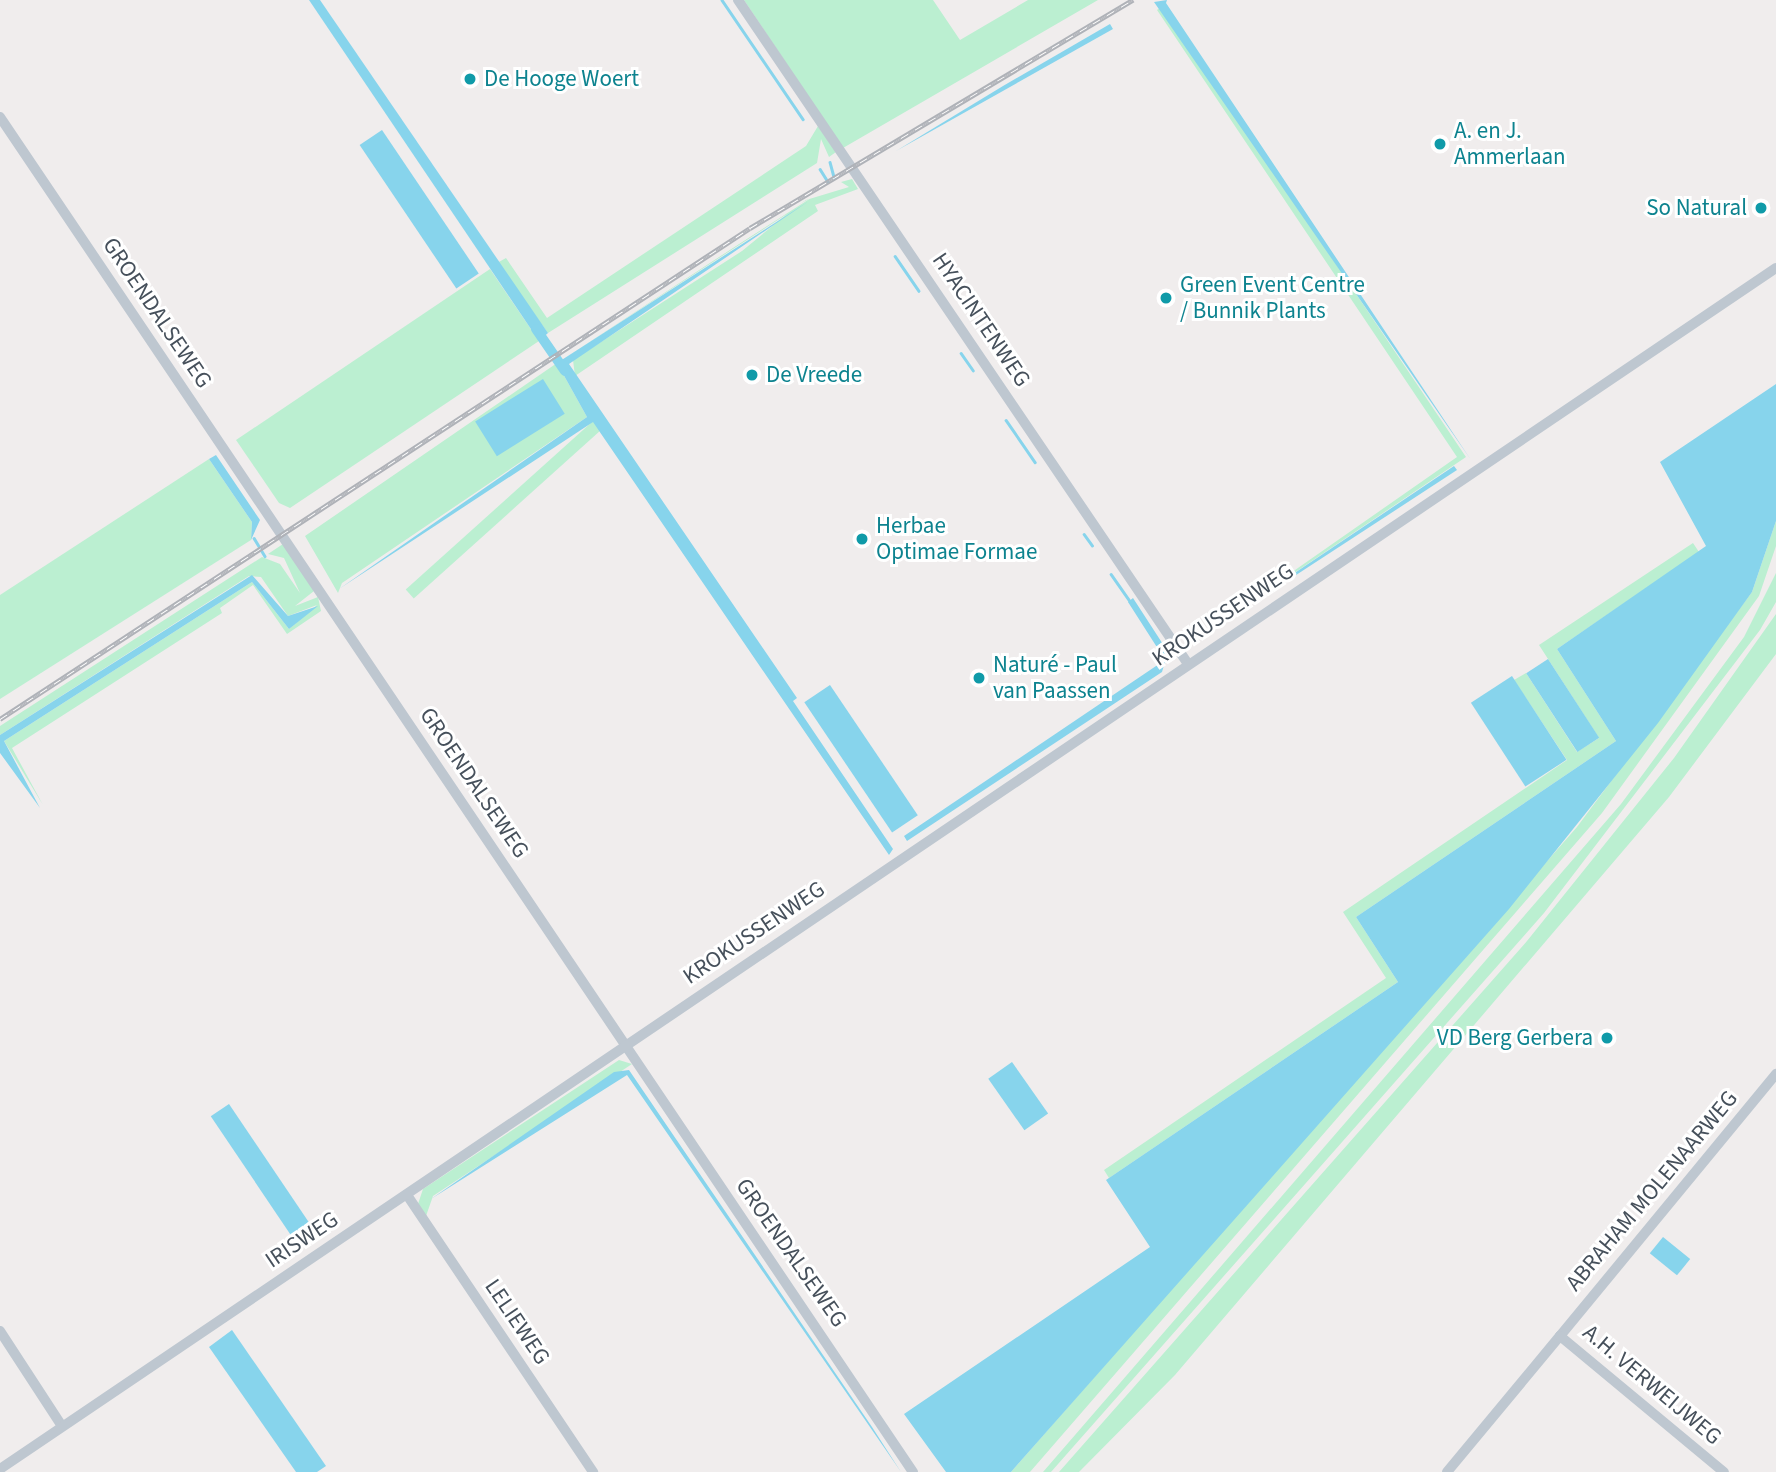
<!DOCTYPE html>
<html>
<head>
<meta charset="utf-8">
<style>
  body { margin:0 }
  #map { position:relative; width:1776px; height:1472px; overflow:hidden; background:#f0eded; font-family:"Source Sans 3",sans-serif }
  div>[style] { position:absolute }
  .green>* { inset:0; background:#bbefd1; transform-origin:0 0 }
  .water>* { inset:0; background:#87d4ec; transform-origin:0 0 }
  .pier>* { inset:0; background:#f0eded }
  .stream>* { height:2.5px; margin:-1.25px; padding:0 1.25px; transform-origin:1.25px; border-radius:1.25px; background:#87d4ec }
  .canal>* { height:10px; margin:-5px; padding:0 5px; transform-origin:5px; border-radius:5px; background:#87d4ec }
  .minor>* { height:10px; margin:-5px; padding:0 5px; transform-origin:5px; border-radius:5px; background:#bec7d0 }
  .rail>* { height:5px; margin-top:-2.5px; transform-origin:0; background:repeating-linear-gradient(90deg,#fff 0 8px,#afb2b8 0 16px); box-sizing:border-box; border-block:2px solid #afb2b8 }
  .dots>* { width:19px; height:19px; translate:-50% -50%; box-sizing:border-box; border:4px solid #fff; border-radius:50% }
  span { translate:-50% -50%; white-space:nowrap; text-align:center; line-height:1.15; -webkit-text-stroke:6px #fff; paint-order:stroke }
  .culture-label { font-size:23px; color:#0d838f }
  .left { translate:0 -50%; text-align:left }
  .right { translate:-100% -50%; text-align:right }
  .street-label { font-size:23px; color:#46505b }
</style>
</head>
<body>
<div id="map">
  <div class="green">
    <i style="clip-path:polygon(744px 0,933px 0,960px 40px,1028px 0,1098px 0,843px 148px)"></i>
    <i style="clip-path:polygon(1162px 6px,1466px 457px,1189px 644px,1457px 457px,1157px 10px)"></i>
    <i style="clip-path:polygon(818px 126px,836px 152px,829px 157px,821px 139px,817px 163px,548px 333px,497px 263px,506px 258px,547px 318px,806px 146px)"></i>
    <i style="clip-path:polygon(852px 179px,858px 189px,815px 205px,818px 211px,575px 376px,573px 360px,742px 251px,787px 214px,568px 356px,806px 200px,849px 187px,841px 182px)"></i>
    <i style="clip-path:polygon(490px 269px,539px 341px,290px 508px,279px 503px,236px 440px)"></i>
    <i style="clip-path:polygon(557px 363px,587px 417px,342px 583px,338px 593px,305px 536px)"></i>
    <i style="left:593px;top:421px;width:12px;height:252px;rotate:48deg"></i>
    <i style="clip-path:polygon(209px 459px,252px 522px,251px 540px,0 699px,0 595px)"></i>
    <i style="clip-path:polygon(1776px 521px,1776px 546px,1759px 596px,1602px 813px,1030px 1472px,1011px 1472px,1577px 827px,1752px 592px)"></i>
    <i style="clip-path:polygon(1693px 543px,1699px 552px,1557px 649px,1616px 741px,1356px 917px,1398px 982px,1109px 1178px,1104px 1170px,1386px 978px,1343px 912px,1567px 760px,1514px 680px,1526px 673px,1577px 752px,1599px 738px,1539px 645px)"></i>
    <i style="clip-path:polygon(283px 544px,314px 591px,295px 606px,318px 597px,321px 611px,287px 634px,253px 585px,220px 608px,222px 613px,12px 748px,43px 805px,4px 741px,252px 582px,289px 629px,317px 605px,288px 616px,261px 577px,249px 576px,0 735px,0 726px,262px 557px,280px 564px,300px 593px,284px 558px,268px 554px)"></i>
    <i style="clip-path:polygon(1776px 573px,1776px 602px,1760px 630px,1544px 913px,1051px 1472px,1043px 1472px,1621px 804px,1744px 637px)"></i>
    <i style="clip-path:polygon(1776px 614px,1776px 654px,1669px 797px,1175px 1375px,1079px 1472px,1059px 1472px,1527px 941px,1674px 758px)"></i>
    <i style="clip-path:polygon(619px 1060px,632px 1064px,433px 1196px,426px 1216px,418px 1204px,423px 1189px)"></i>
  </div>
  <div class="water">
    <i style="clip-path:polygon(309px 0,320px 0,548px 333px,539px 341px)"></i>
    <i style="clip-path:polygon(1167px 0,1166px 3px,1471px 460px,1154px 2px)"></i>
    <i style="clip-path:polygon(1110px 24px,1113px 29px,896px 151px,1003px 86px)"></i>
    <i style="left:382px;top:130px;width:173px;height:27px;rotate:56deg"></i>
    <i style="clip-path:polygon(809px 201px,569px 364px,797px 698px,793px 701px,893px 849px,889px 855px,593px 422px,339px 589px,587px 417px,557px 363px)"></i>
    <i style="left:543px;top:379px;width:41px;height:80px;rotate:58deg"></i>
    <i style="clip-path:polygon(1776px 384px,1776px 521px,1752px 592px,1658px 723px,1509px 909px,1011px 1472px,946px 1472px,904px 1414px,1150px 1247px,1106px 1180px,1398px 982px,1356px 917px,1616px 741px,1557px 649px,1706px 546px,1660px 462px)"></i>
    <i style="clip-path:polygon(216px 455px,260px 520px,251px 540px,252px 522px,209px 459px)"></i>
    <i style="clip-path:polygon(1454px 466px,1457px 470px,1189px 645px,1189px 644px)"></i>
    <i style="clip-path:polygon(252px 575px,288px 616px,318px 606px,289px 629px,252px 582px,4px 741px,40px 808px,0 753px,0 735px)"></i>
    <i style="clip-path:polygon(1133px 598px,1168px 652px,1162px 672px,907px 841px,904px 836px,1159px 664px,1160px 652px,1128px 602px)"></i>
    <i style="left:1548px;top:659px;width:94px;height:26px;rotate:57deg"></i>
    <i style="left:1512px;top:676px;width:100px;height:49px;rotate:57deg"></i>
    <i style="left:830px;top:685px;width:157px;height:31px;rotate:56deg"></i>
    <i style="left:1012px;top:1062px;width:63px;height:29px;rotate:55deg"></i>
    <i style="clip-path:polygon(629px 1070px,872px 1427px,901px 1472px,627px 1075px,431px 1199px,614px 1072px)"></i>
    <i style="left:229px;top:1104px;width:150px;height:22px;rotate:56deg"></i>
    <i style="left:1663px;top:1237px;width:35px;height:21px;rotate:39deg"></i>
    <i style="clip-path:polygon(232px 1330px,326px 1466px,317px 1472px,296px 1472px,209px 1347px)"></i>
  </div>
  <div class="pier">
    <i style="clip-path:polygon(811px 198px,671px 287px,578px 348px,785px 211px)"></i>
  </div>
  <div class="stream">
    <i style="left:722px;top:0;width:144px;rotate:55.8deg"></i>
    <i style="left:830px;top:162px;width:16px;rotate:75deg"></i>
    <i style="left:820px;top:169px;width:15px;rotate:58deg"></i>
    <i style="left:895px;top:256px;width:42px;rotate:55.6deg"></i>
    <i style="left:961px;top:353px;width:21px;rotate:55deg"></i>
    <i style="left:1006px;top:420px;width:51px;rotate:55.4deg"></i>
    <i style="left:1084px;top:534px;width:14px;rotate:54deg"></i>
    <i style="left:254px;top:538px;width:21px;rotate:59deg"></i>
    <i style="left:1111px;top:574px;width:33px;rotate:55deg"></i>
  </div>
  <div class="canal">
    <i style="left:536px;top:329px;width:51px;rotate:55.4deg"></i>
  </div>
  <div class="minor">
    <i style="left:738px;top:0;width:802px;rotate:55.87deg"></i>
    <i style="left:0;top:117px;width:1634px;rotate:56.03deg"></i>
    <i style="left:407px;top:1195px;width:334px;rotate:56.1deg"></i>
    <i style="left:0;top:1331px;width:113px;rotate:56.9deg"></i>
    <i style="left:1560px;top:1336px;width:340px;rotate:-50.5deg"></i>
    <i style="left:0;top:1469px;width:2144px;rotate:-34.07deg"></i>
    <i style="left:1447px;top:1472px;width:177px;rotate:-50.3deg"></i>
    <i style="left:1560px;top:1336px;width:213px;rotate:39.7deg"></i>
  </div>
  <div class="rail">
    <i style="left:0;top:719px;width:896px;rotate:-33.21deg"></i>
    <i style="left:750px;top:228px;width:446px;rotate:-30.8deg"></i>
  </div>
  <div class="dots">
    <i style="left:470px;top:79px;background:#0f9aa8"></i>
    <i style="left:1440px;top:144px;background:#0f9aa8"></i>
    <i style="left:1761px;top:208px;background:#0f9aa8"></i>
    <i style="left:1166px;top:298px;background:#0f9aa8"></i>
    <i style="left:752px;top:375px;background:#0f9aa8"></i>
    <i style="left:862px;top:539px;background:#0f9aa8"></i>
    <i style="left:979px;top:678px;background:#0f9aa8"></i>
    <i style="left:1607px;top:1038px;background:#0f9aa8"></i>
  </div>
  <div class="culture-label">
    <span class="left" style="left:484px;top:79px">De Hooge Woert</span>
    <span class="left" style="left:1454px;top:144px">A. en J.<br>Ammerlaan</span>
    <span class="right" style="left:1747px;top:208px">So Natural</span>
    <span class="left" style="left:1180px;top:298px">Green Event Centre<br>/ Bunnik Plants</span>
    <span class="left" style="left:766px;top:375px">De Vreede</span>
    <span class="left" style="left:876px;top:539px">Herbae<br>Optimae Formae</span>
    <span class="left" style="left:993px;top:678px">Naturé - Paul<br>van Paassen</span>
    <span class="right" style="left:1593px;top:1038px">VD Berg Gerbera</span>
  </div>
  <div class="street-label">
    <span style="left:157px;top:313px;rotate:56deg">GROENDALSEWEG</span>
    <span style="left:981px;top:320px;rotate:56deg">HYACINTENWEG</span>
    <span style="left:1223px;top:615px;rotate:-34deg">KROKUSSENWEG</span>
    <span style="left:474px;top:783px;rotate:56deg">GROENDALSEWEG</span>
    <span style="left:754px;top:933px;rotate:-34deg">KROKUSSENWEG</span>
    <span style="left:1652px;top:1191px;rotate:-50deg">ABRAHAM MOLENAARWEG</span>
    <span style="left:302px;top:1240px;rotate:-34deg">IRISWEG</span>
    <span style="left:791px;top:1253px;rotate:55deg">GROENDALSEWEG</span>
    <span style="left:517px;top:1322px;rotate:56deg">LELIEWEG</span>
    <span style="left:1652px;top:1385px;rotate:40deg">A.H. VERWEIJWEG</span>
  </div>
</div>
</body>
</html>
